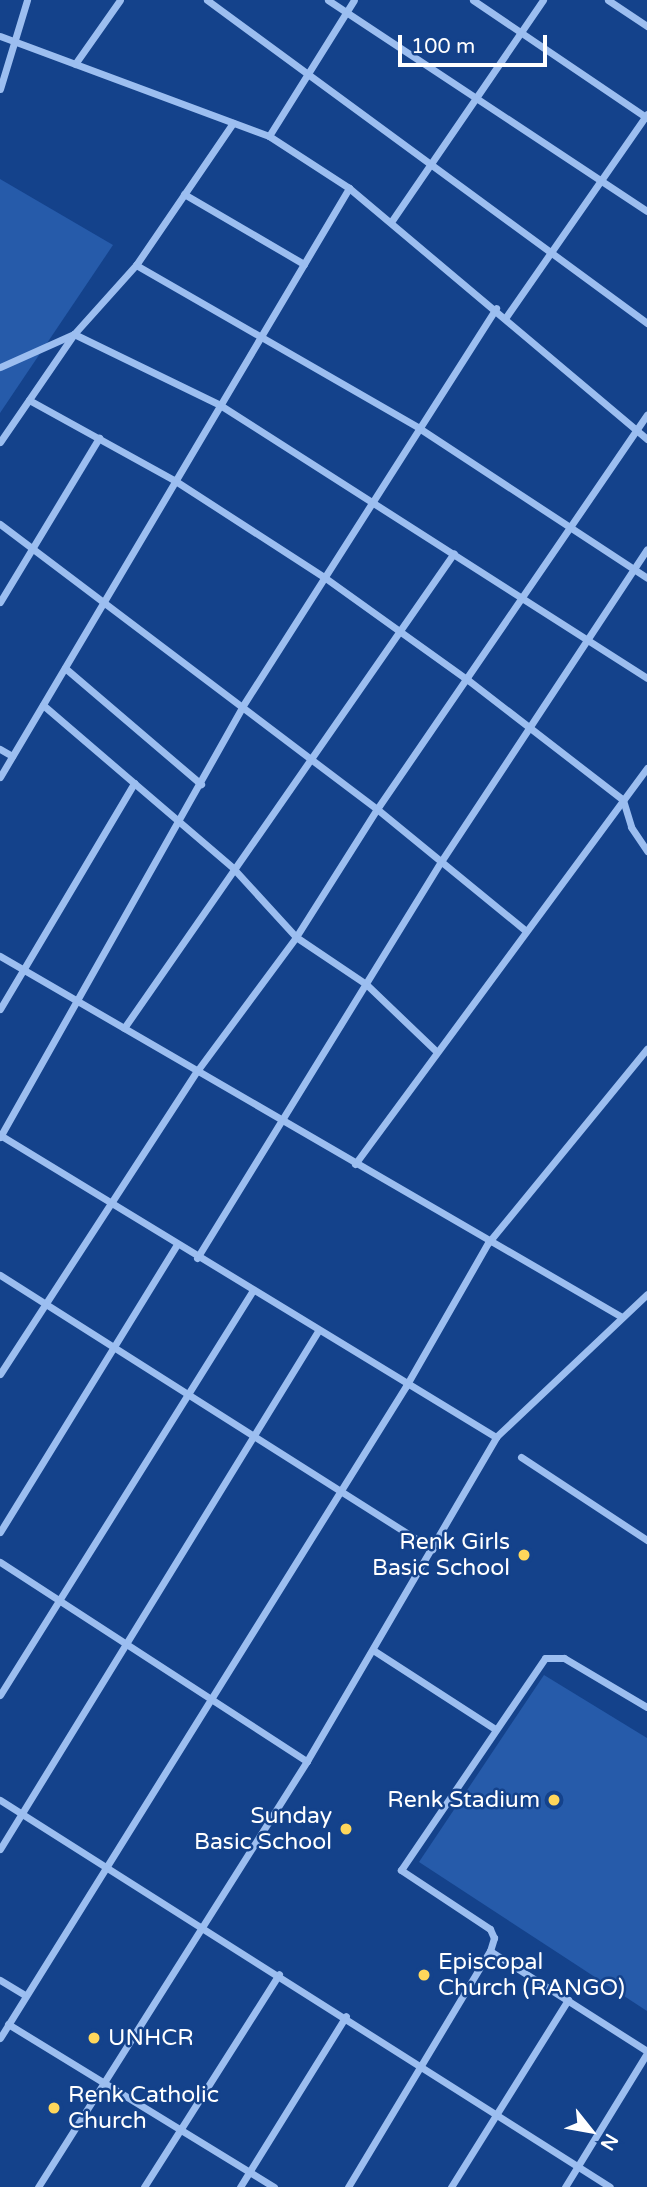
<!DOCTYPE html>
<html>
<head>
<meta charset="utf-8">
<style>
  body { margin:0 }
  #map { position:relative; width:647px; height:2187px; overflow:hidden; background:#14428b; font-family:"Varela Round",sans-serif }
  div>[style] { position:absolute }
  .green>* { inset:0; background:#265baa }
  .street>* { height:7px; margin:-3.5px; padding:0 3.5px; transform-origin:3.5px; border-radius:3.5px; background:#9cbef0 }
  .dots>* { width:19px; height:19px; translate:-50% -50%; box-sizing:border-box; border:4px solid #14428b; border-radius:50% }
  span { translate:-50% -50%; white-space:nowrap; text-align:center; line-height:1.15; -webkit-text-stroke:5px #14428b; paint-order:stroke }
  .poi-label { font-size:23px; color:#fff }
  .right { translate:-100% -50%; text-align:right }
  .left { translate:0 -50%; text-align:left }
  .north { position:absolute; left:556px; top:2096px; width:70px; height:70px; -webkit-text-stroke:5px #14428b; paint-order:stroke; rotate:121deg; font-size:19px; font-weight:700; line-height:28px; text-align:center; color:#fff }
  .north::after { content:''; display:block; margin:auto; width:24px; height:32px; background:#fff; clip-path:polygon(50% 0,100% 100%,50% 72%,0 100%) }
  .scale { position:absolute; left:398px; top:35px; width:149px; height:32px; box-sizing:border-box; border:4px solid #fff; border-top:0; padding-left:9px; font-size:21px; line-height:24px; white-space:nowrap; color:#fff; -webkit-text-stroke:5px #14428b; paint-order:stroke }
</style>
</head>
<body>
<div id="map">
  <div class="green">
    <i style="clip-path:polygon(0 179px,113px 245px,0 413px)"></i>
    <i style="clip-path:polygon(544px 1675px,647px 1738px,647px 2011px,419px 1862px)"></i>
  </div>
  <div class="street">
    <i style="left:207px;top:0;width:546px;rotate:36.28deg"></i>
    <i style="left:328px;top:0;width:382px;rotate:33.5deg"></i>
    <i style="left:473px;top:0;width:210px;rotate:34.1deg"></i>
    <i style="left:608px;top:0;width:47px;rotate:33.7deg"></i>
    <i style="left:0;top:36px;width:287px;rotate:20.4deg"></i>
    <i style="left:269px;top:136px;width:95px;rotate:33deg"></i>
    <i style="left:349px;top:188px;width:390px;rotate:40.1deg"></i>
    <i style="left:75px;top:64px;width:78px;rotate:-54.9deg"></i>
    <i style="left:0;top:89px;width:93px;rotate:-73.1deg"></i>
    <i style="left:269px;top:136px;width:160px;rotate:-58deg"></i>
    <i style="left:184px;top:194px;width:139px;rotate:30.3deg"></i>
    <i style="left:391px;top:222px;width:269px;rotate:-55.6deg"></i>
    <i style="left:136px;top:265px;width:327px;rotate:29.9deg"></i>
    <i style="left:419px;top:428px;width:273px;rotate:33.3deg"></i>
    <i style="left:506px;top:317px;width:247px;rotate:-55.2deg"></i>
    <i style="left:0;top:367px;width:81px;rotate:-24deg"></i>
    <i style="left:74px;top:334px;width:162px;rotate:25.9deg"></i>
    <i style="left:220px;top:405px;width:507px;rotate:32.59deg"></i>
    <i style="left:29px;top:400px;width:166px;rotate:28.9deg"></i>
    <i style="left:174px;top:480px;width:179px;rotate:32.9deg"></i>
    <i style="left:324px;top:577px;width:177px;rotate:35.6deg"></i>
    <i style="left:468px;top:680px;width:196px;rotate:37.7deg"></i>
    <i style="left:623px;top:800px;width:28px;rotate:73deg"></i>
    <i style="left:631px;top:827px;width:29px;rotate:56deg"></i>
    <i style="left:0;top:442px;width:131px;rotate:-55.6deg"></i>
    <i style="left:74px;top:334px;width:93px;rotate:-48.1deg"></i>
    <i style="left:136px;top:265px;width:172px;rotate:-55.7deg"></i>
    <i style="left:0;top:524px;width:473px;rotate:37.1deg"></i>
    <i style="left:377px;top:809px;width:191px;rotate:39.3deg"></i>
    <i style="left:0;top:602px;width:192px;rotate:-58.9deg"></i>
    <i style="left:65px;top:668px;width:179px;rotate:40.5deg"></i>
    <i style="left:43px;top:705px;width:250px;rotate:40.6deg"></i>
    <i style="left:233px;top:868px;width:93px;rotate:47.6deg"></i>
    <i style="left:296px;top:937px;width:84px;rotate:33.9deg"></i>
    <i style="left:366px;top:984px;width:98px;rotate:43.8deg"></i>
    <i style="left:0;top:749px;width:14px;rotate:30deg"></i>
    <i style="left:0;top:777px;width:685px;rotate:-59.35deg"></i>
    <i style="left:0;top:956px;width:719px;rotate:30.13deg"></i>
    <i style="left:0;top:1009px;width:263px;rotate:-59.3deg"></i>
    <i style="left:124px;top:1028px;width:578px;rotate:-55.21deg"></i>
    <i style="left:0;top:1135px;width:581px;rotate:31.34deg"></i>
    <i style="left:0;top:1137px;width:493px;rotate:-60.6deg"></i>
    <i style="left:242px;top:707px;width:473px;rotate:-57.5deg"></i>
    <i style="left:355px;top:1164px;width:492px;rotate:-53.6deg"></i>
    <i style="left:197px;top:1258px;width:467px;rotate:-58.4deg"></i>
    <i style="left:442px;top:860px;width:372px;rotate:-56.6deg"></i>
    <i style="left:0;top:1275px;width:512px;rotate:32.39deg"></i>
    <i style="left:0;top:1374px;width:361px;rotate:-57deg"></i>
    <i style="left:197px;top:1071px;width:167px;rotate:-53.5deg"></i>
    <i style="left:296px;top:937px;width:151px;rotate:-57.7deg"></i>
    <i style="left:377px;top:809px;width:478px;rotate:-55.6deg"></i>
    <i style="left:521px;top:1457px;width:151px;rotate:33.4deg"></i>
    <i style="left:0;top:1532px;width:336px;rotate:-58.4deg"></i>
    <i style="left:0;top:1562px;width:366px;rotate:33deg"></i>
    <i style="left:373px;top:1650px;width:145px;rotate:32.9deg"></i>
    <i style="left:0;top:1695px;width:476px;rotate:-58deg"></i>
    <i style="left:0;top:1800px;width:722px;rotate:32.39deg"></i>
    <i style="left:0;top:1849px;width:608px;rotate:-58.45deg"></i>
    <i style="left:490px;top:1951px;width:14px;rotate:-73deg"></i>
    <i style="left:494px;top:1938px;width:10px;rotate:-114deg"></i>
    <i style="left:490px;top:1929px;width:107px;rotate:-146.5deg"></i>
    <i style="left:401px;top:1870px;width:256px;rotate:-55.8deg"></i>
    <i style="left:545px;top:1658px;width:19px"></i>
    <i style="left:564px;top:1658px;width:96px;rotate:30.6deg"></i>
    <i style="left:0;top:1980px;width:29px;rotate:31deg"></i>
    <i style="left:8px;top:2024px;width:312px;rotate:31.5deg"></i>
    <i style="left:0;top:2038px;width:768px;rotate:-58.09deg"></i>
    <i style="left:406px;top:1386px;width:165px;rotate:-60.2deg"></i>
    <i style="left:488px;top:1243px;width:251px;rotate:-50.7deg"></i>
    <i style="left:38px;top:2187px;width:504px;rotate:-57.73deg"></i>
    <i style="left:307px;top:1761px;width:375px;rotate:-59.7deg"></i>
    <i style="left:496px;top:1437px;width:208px;rotate:-43.4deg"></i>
    <i style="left:144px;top:2187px;width:252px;rotate:-57.6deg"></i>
    <i style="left:240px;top:2187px;width:201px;rotate:-58.2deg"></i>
    <i style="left:348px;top:2187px;width:275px;rotate:-59deg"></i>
    <i style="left:490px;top:1951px;width:186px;rotate:32.5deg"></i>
    <i style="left:451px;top:2187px;width:221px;rotate:-58deg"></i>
    <i style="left:565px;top:2187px;width:157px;rotate:-58.5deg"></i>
  </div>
  <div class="dots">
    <i style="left:524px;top:1555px;background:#ffd75b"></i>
    <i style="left:554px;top:1800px;background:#ffd75b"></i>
    <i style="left:346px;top:1829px;background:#ffd75b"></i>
    <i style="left:424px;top:1975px;background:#ffd75b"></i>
    <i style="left:94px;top:2038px;background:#ffd75b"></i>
    <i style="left:54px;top:2108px;background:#ffd75b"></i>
  </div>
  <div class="poi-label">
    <span class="right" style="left:510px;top:1555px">Renk Girls<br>Basic School</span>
    <span class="right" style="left:540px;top:1800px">Renk Stadium</span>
    <span class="right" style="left:332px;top:1829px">Sunday<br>Basic School</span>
    <span class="left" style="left:438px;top:1975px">Episcopal<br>Church (RANGO)</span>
    <span class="left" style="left:108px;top:2038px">UNHCR</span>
    <span class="left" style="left:68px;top:2108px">Renk Catholic<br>Church</span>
  </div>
  <div class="north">N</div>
  <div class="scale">100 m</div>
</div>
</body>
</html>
